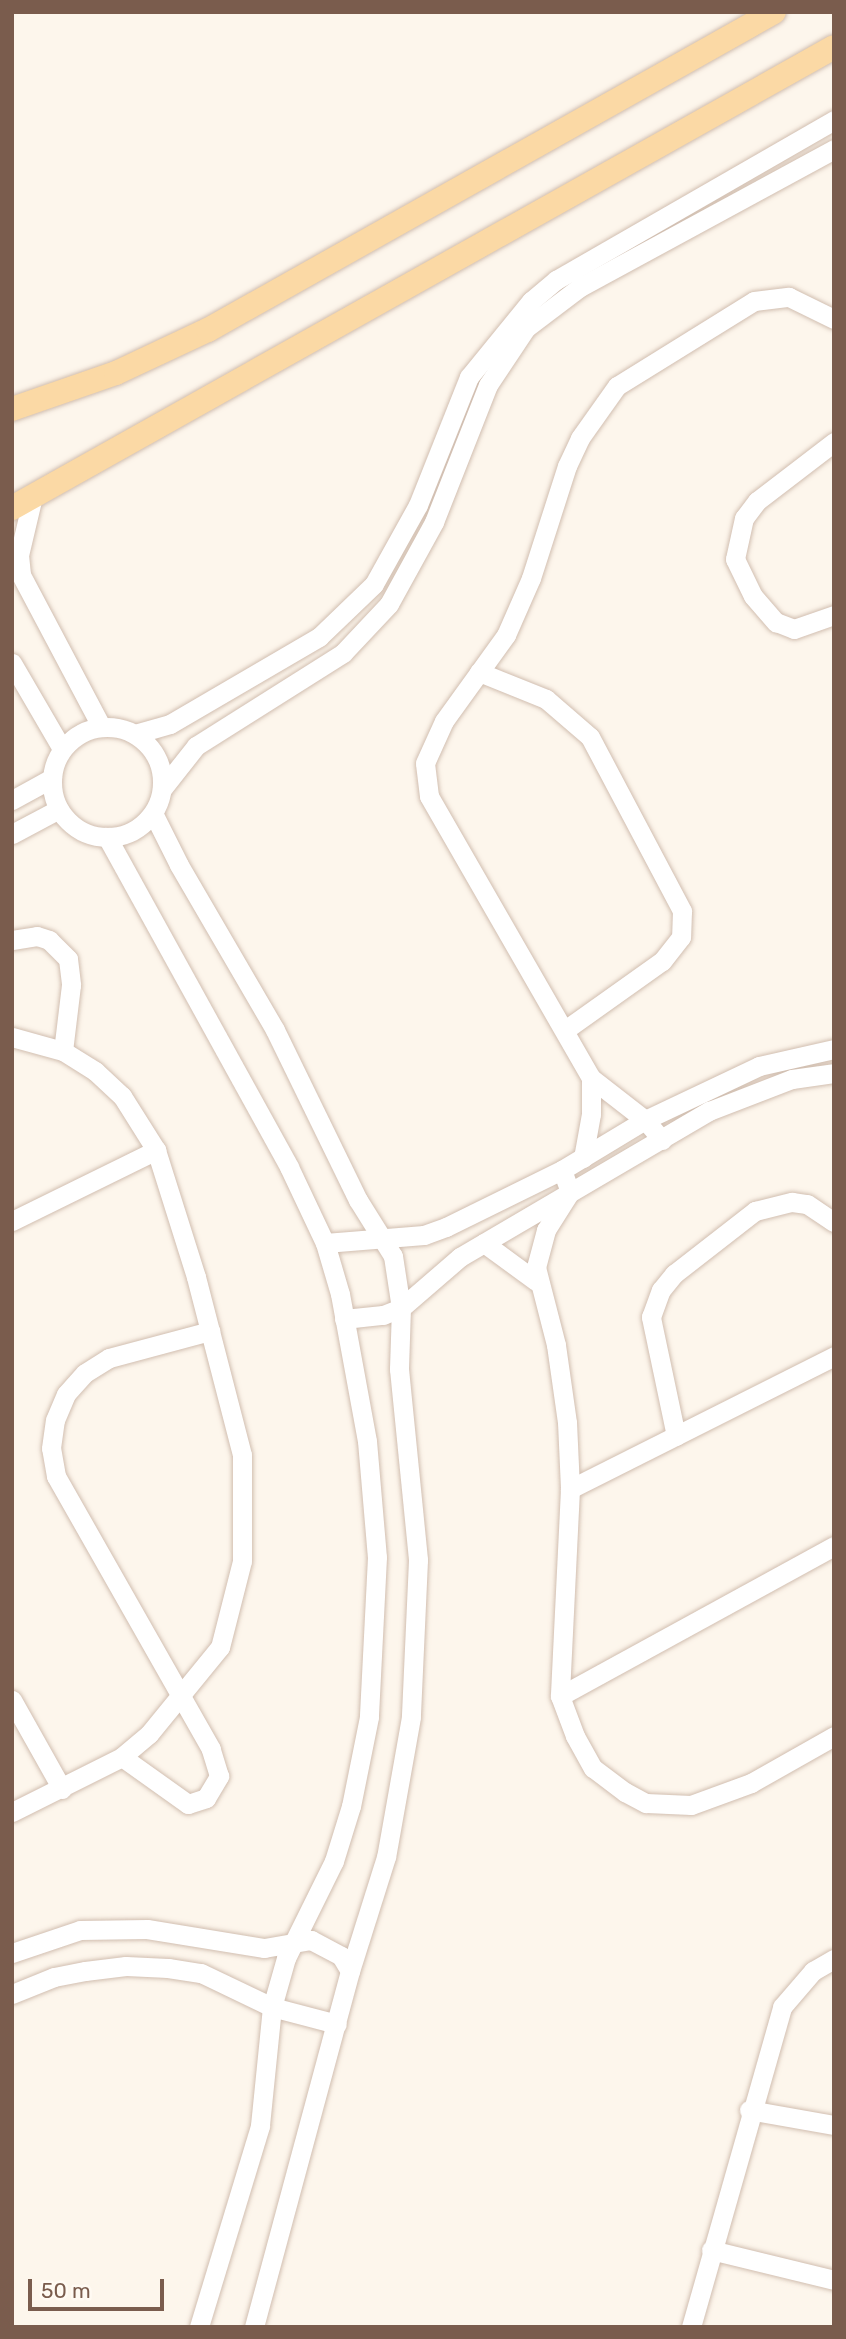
<!DOCTYPE html>
<html>
<head>
<meta charset="utf-8">
<style>
  body { margin:0 }
  #map { position:relative; width:846px; height:2339px; overflow:hidden; background:#fdf6ec; font-family:Rubik,sans-serif }
  div>[style] { position:absolute }
  .roads { filter:drop-shadow(0 0 2px #d1beb0) drop-shadow(0 0 2px #d1beb0) }
  .minor>* { height:19px; margin:-9.5px; padding:0 9.5px; transform-origin:9.5px; border-radius:9.5px; background:#fff }
  .minor>.ring { margin:-9.5px; padding:0; box-sizing:content-box; background:none; border:19px solid #fff; border-radius:50% }
  .major>* { height:24px; margin:-12px; padding:0 12px; transform-origin:12px; border-radius:12px; background:#fbd9a5 }
  span { translate:-50% -50%; white-space:nowrap; text-align:center; line-height:1.15; -webkit-text-stroke:5px #fffaf3; paint-order:stroke }
  .frame { position:absolute; inset:0; border:14px solid #7a5c4d; pointer-events:none }
  .scale { position:absolute; left:28px; top:2279px; width:136px; height:32px; box-sizing:border-box; border:4px solid #7a5c4d; border-top:0; padding-left:9px; font-size:21px; line-height:24px; white-space:nowrap; color:#7a5c4d; -webkit-text-stroke:5px #fffaf3; paint-order:stroke }
</style>
</head>
<body>
<div id="map">
  <div class="roads">
    <div class="minor">
      <i style="left:834px;top:442px;width:97px;rotate:142.5deg"></i>
      <i style="left:757px;top:501px;width:21px;rotate:127deg"></i>
      <i style="left:744px;top:518px;width:42px;rotate:102.4deg"></i>
      <i style="left:735px;top:559px;width:41px;rotate:64.1deg"></i>
      <i style="left:753px;top:596px;width:35px;rotate:49deg"></i>
      <i style="left:776px;top:622px;width:19px;rotate:21deg"></i>
      <i style="left:794px;top:629px;width:42px;rotate:-19.3deg"></i>
      <i style="left:33px;top:496px;width:61px;rotate:103.3deg"></i>
      <i style="left:19px;top:555px;width:20px;rotate:84deg"></i>
      <i style="left:21px;top:575px;width:171px;rotate:62.1deg"></i>
      <i style="left:12px;top:663px;width:99px;rotate:59.8deg"></i>
      <i style="left:479px;top:672px;width:72px;rotate:21.9deg"></i>
      <i style="left:546px;top:699px;width:58px;rotate:40.8deg"></i>
      <i style="left:590px;top:737px;width:197px;rotate:62.1deg"></i>
      <i style="left:682px;top:911px;width:26px;rotate:92deg"></i>
      <i style="left:681px;top:937px;width:31px;rotate:128deg"></i>
      <i style="left:662px;top:961px;width:119px;rotate:144.6deg"></i>
      <i class="ring" style="left:52px;top:727px;width:91px;height:91px"></i>
      <i style="left:135px;top:734px;width:36px;rotate:-16deg"></i>
      <i style="left:170px;top:724px;width:173px;rotate:-30.3deg"></i>
      <i style="left:319px;top:637px;width:76px;rotate:-43.9deg"></i>
      <i style="left:374px;top:584px;width:90px;rotate:-60.9deg"></i>
      <i style="left:418px;top:505px;width:138px;rotate:-68.3deg"></i>
      <i style="left:469px;top:377px;width:98px;rotate:-50.8deg"></i>
      <i style="left:531px;top:301px;width:33px;rotate:-40deg"></i>
      <i style="left:556px;top:280px;width:321px;rotate:-29.9deg"></i>
      <i style="left:162px;top:789px;width:55px;rotate:-51.7deg"></i>
      <i style="left:196px;top:746px;width:174px;rotate:-32.3deg"></i>
      <i style="left:343px;top:653px;width:67px;rotate:-46.8deg"></i>
      <i style="left:389px;top:604px;width:94px;rotate:-61.2deg"></i>
      <i style="left:434px;top:522px;width:147px;rotate:-68.5deg"></i>
      <i style="left:488px;top:385px;width:69px;rotate:-56.3deg"></i>
      <i style="left:526px;top:328px;width:68px;rotate:-37.2deg"></i>
      <i style="left:580px;top:287px;width:289px;rotate:-28.5deg"></i>
      <i style="left:12px;top:800px;width:46px;rotate:-28.8deg"></i>
      <i style="left:153px;top:813px;width:58px;rotate:63.4deg"></i>
      <i style="left:179px;top:865px;width:191px;rotate:59.8deg"></i>
      <i style="left:275px;top:1030px;width:189px;rotate:64deg"></i>
      <i style="left:358px;top:1200px;width:66px;rotate:58deg"></i>
      <i style="left:393px;top:1256px;width:53px;rotate:81.3deg"></i>
      <i style="left:401px;top:1308px;width:61px;rotate:91.9deg"></i>
      <i style="left:399px;top:1369px;width:192px;rotate:84.3deg"></i>
      <i style="left:418px;top:1560px;width:157px;rotate:92.6deg"></i>
      <i style="left:411px;top:1717px;width:142px;rotate:100.1deg"></i>
      <i style="left:386px;top:1857px;width:120px;rotate:107.5deg"></i>
      <i style="left:350px;top:1971px;width:369px;rotate:105.1deg"></i>
      <i style="left:12px;top:834px;width:53px;rotate:-28deg"></i>
      <i style="left:107px;top:837px;width:377px;rotate:61.1deg"></i>
      <i style="left:289px;top:1167px;width:84px;rotate:64.7deg"></i>
      <i style="left:325px;top:1243px;width:53px;rotate:73.6deg"></i>
      <i style="left:340px;top:1294px;width:149px;rotate:79.6deg"></i>
      <i style="left:367px;top:1441px;width:116px;rotate:85.1deg"></i>
      <i style="left:377px;top:1557px;width:160px;rotate:92.9deg"></i>
      <i style="left:369px;top:1717px;width:91px;rotate:101.4deg"></i>
      <i style="left:351px;top:1806px;width:58px;rotate:107.2deg"></i>
      <i style="left:334px;top:1861px;width:108px;rotate:116.3deg"></i>
      <i style="left:286px;top:1958px;width:51px;rotate:105.9deg"></i>
      <i style="left:272px;top:2007px;width:120px;rotate:95.8deg"></i>
      <i style="left:260px;top:2126px;width:210px;rotate:106.9deg"></i>
      <i style="left:12px;top:940px;width:25px;rotate:-9deg"></i>
      <i style="left:37px;top:936px;width:13px;rotate:18deg"></i>
      <i style="left:49px;top:940px;width:27px;rotate:45deg"></i>
      <i style="left:68px;top:959px;width:26px;rotate:83deg"></i>
      <i style="left:71px;top:985px;width:66px;rotate:96.9deg"></i>
      <i style="left:12px;top:1037px;width:53px;rotate:15.4deg"></i>
      <i style="left:63px;top:1051px;width:38px;rotate:32deg"></i>
      <i style="left:95px;top:1071px;width:37px;rotate:43deg"></i>
      <i style="left:122px;top:1096px;width:64px;rotate:57.8deg"></i>
      <i style="left:156px;top:1150px;width:133px;rotate:72.5deg"></i>
      <i style="left:196px;top:1277px;width:184px;rotate:75.5deg"></i>
      <i style="left:242px;top:1455px;width:106px;rotate:90deg"></i>
      <i style="left:242px;top:1561px;width:89px;rotate:104.3deg"></i>
      <i style="left:220px;top:1647px;width:112px;rotate:129.2deg"></i>
      <i style="left:149px;top:1734px;width:35px;rotate:140deg"></i>
      <i style="left:122px;top:1757px;width:123px;rotate:153.4deg"></i>
      <i style="left:662px;top:1140px;width:26px;rotate:-130deg"></i>
      <i style="left:645px;top:1120px;width:68px;rotate:-142.1deg"></i>
      <i style="left:591px;top:1078px;width:325px;rotate:-119.9deg"></i>
      <i style="left:429px;top:796px;width:33px;rotate:-97deg"></i>
      <i style="left:425px;top:763px;width:46px;rotate:-65.7deg"></i>
      <i style="left:444px;top:721px;width:106px;rotate:-54.2deg"></i>
      <i style="left:506px;top:635px;width:62px;rotate:-66.3deg"></i>
      <i style="left:531px;top:578px;width:118px;rotate:-72.2deg"></i>
      <i style="left:567px;top:466px;width:31px;rotate:-65deg"></i>
      <i style="left:580px;top:438px;width:64px;rotate:-54.6deg"></i>
      <i style="left:617px;top:386px;width:161px;rotate:-31.8deg"></i>
      <i style="left:754px;top:301px;width:35px;rotate:-7deg"></i>
      <i style="left:789px;top:297px;width:50px;rotate:26.1deg"></i>
      <i style="left:583px;top:1158px;width:45px;rotate:-79.7deg"></i>
      <i style="left:591px;top:1114px;width:36px;rotate:-90deg"></i>
      <i style="left:562px;top:1170px;width:23px;rotate:70deg"></i>
      <i style="left:570px;top:1192px;width:45px;rotate:122.3deg"></i>
      <i style="left:546px;top:1230px;width:38px;rotate:105deg"></i>
      <i style="left:536px;top:1267px;width:81px;rotate:75.6deg"></i>
      <i style="left:556px;top:1345px;width:78px;rotate:81.9deg"></i>
      <i style="left:567px;top:1422px;width:67px;rotate:87.4deg"></i>
      <i style="left:570px;top:1489px;width:207px;rotate:92.8deg"></i>
      <i style="left:560px;top:1696px;width:43px;rotate:69.4deg"></i>
      <i style="left:575px;top:1736px;width:37px;rotate:61deg"></i>
      <i style="left:593px;top:1768px;width:40px;rotate:37deg"></i>
      <i style="left:625px;top:1792px;width:24px;rotate:28deg"></i>
      <i style="left:646px;top:1803px;width:45px;rotate:2.5deg"></i>
      <i style="left:691px;top:1805px;width:64px;rotate:-20.1deg"></i>
      <i style="left:751px;top:1783px;width:95px;rotate:-29.5deg"></i>
      <i style="left:12px;top:1221px;width:161px;rotate:-26.2deg"></i>
      <i style="left:325px;top:1243px;width:99px;rotate:-4.6deg"></i>
      <i style="left:424px;top:1235px;width:23px;rotate:-20deg"></i>
      <i style="left:446px;top:1227px;width:129px;rotate:-26.2deg"></i>
      <i style="left:562px;top:1170px;width:97px;rotate:-31.1deg"></i>
      <i style="left:645px;top:1120px;width:126px;rotate:-25.3deg"></i>
      <i style="left:759px;top:1066px;width:77px;rotate:-12.8deg"></i>
      <i style="left:484px;top:1243px;width:64px;rotate:36.2deg"></i>
      <i style="left:344px;top:1319px;width:39px;rotate:-6deg"></i>
      <i style="left:383px;top:1315px;width:19px;rotate:-21deg"></i>
      <i style="left:401px;top:1308px;width:78px;rotate:-40.8deg"></i>
      <i style="left:460px;top:1257px;width:289px;rotate:-30.4deg"></i>
      <i style="left:709px;top:1111px;width:89px;rotate:-21.1deg"></i>
      <i style="left:792px;top:1079px;width:42px;rotate:-8.1deg"></i>
      <i style="left:676px;top:1436px;width:122px;rotate:-101.9deg"></i>
      <i style="left:651px;top:1317px;width:29px;rotate:-70deg"></i>
      <i style="left:661px;top:1290px;width:21px;rotate:-51deg"></i>
      <i style="left:674px;top:1274px;width:103px;rotate:-37.9deg"></i>
      <i style="left:755px;top:1211px;width:38px;rotate:-14deg"></i>
      <i style="left:792px;top:1202px;width:15px;rotate:8deg"></i>
      <i style="left:807px;top:1204px;width:32px;rotate:34deg"></i>
      <i style="left:570px;top:1489px;width:296px;rotate:-26.7deg"></i>
      <i style="left:560px;top:1696px;width:312px;rotate:-28.7deg"></i>
      <i style="left:12px;top:1700px;width:102px;rotate:60.7deg"></i>
      <i style="left:122px;top:1757px;width:81px;rotate:35.5deg"></i>
      <i style="left:188px;top:1804px;width:19px;rotate:-18deg"></i>
      <i style="left:206px;top:1798px;width:26px;rotate:-59deg"></i>
      <i style="left:219px;top:1776px;width:28px;rotate:-107deg"></i>
      <i style="left:211px;top:1749px;width:314px;rotate:-119.6deg"></i>
      <i style="left:56px;top:1476px;width:28px;rotate:-100deg"></i>
      <i style="left:51px;top:1448px;width:28px;rotate:-82deg"></i>
      <i style="left:55px;top:1420px;width:28px;rotate:-67deg"></i>
      <i style="left:66px;top:1394px;width:28px;rotate:-48deg"></i>
      <i style="left:85px;top:1373px;width:28px;rotate:-32deg"></i>
      <i style="left:109px;top:1358px;width:105px;rotate:-15deg"></i>
      <i style="left:12px;top:1953px;width:72px;rotate:-18.7deg"></i>
      <i style="left:80px;top:1930px;width:67px;rotate:-0.9deg"></i>
      <i style="left:147px;top:1929px;width:119px;rotate:9.2deg"></i>
      <i style="left:264px;top:1948px;width:48px;rotate:-9.7deg"></i>
      <i style="left:311px;top:1940px;width:34px;rotate:28deg"></i>
      <i style="left:341px;top:1956px;width:17px;rotate:59deg"></i>
      <i style="left:12px;top:1994px;width:45px;rotate:-22deg"></i>
      <i style="left:54px;top:1977px;width:32px;rotate:-11deg"></i>
      <i style="left:85px;top:1971px;width:41px;rotate:-7deg"></i>
      <i style="left:126px;top:1966px;width:42px;rotate:2.7deg"></i>
      <i style="left:168px;top:1968px;width:33px;rotate:9deg"></i>
      <i style="left:201px;top:1973px;width:79px;rotate:25.6deg"></i>
      <i style="left:272px;top:2007px;width:67px;rotate:14.7deg"></i>
      <i style="left:749px;top:2110px;width:86px;rotate:10deg"></i>
      <i style="left:711px;top:2250px;width:127px;rotate:13.7deg"></i>
      <i style="left:691px;top:2327px;width:333px;rotate:-74.1deg"></i>
      <i style="left:782px;top:2007px;width:48px;rotate:-49.3deg"></i>
      <i style="left:813px;top:1971px;width:24px;rotate:-30deg"></i>
    </div>
    <div class="major">
      <i style="left:12px;top:409px;width:110px;rotate:-19.1deg"></i>
      <i style="left:116px;top:373px;width:102px;rotate:-25.1deg"></i>
      <i style="left:208px;top:330px;width:649px;rotate:-29.33deg"></i>
      <i style="left:12px;top:508px;width:942px;rotate:-29.28deg"></i>
    </div>
  </div>
  <div class="frame"></div>
  <div class="scale">50 m</div>
</div>
</body>
</html>
